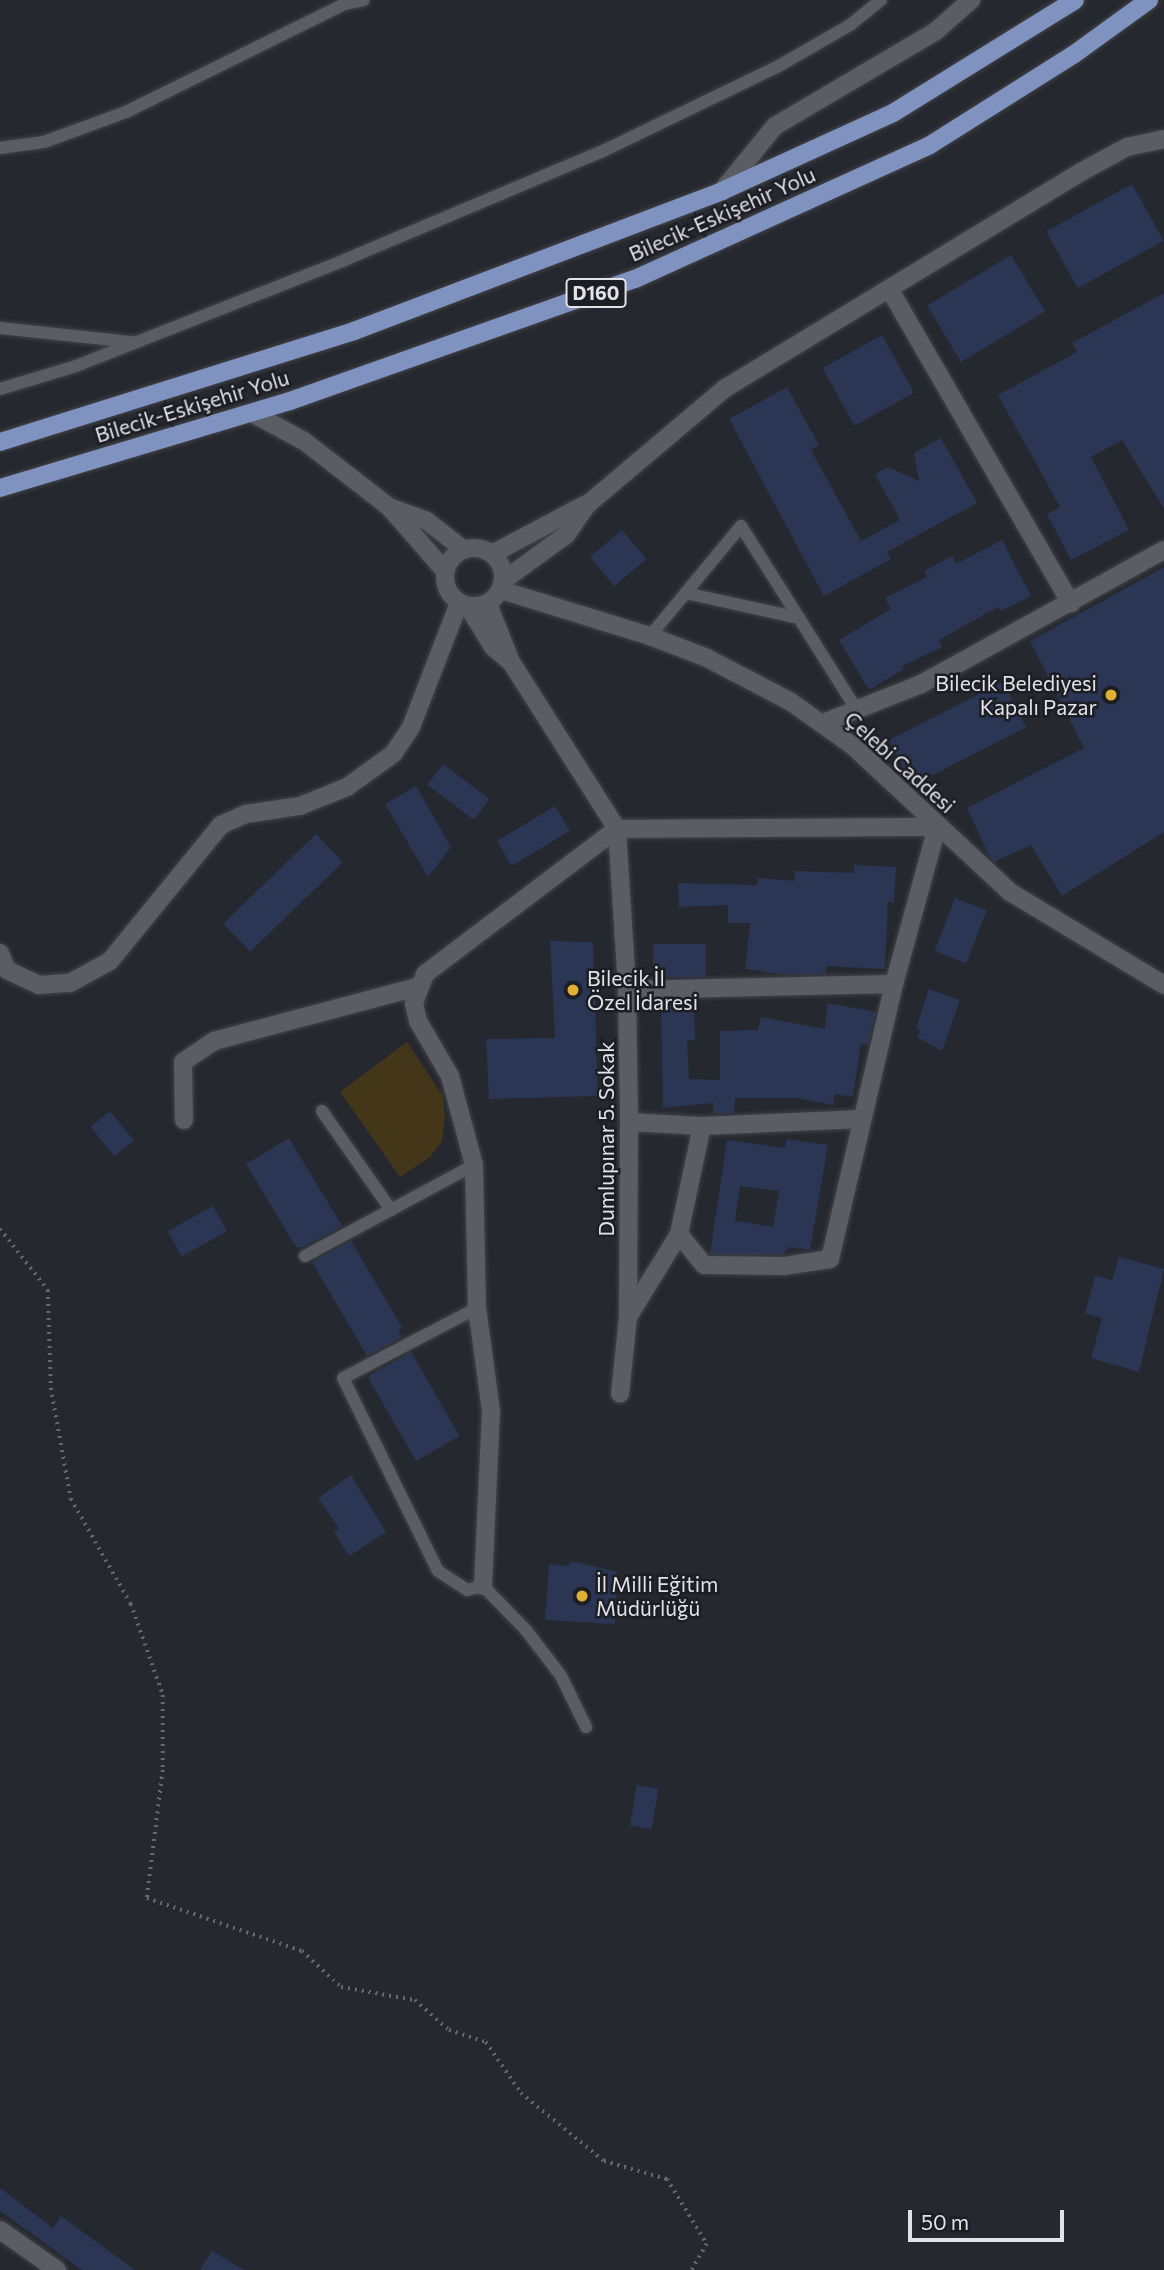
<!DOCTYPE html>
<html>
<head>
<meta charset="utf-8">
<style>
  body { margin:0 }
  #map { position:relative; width:1164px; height:2270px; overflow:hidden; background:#25282e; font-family:Commissioner,sans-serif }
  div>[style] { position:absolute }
  .green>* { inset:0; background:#433619 }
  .building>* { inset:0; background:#2a3654; transform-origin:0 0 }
  .path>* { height:3.5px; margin-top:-1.75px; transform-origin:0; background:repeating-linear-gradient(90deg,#65686d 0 2px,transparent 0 7px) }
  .roads { filter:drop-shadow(0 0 2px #414348) drop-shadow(0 0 2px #414348) }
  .service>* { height:12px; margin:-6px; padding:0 6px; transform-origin:6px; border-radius:6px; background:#5a5d64 }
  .minor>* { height:18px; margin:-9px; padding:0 9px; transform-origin:9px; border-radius:9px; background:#5a5d64 }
  .minor>.ring { margin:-9px; padding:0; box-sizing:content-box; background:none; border:18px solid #5a5d64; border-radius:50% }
  .tertiary>* { height:18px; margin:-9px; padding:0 9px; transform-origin:9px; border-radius:9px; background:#5a5d64 }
  .primary>* { height:18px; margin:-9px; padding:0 9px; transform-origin:9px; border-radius:9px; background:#8092c0 }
  .dots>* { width:19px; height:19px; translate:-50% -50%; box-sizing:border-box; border:4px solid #1c1e24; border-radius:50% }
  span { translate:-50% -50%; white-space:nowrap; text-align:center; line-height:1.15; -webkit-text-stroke:5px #1c1e24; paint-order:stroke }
  .shield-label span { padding:2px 5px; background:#1c1e24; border:2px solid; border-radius:5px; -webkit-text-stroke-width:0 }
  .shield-label { font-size:19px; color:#e2e3e8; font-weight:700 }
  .street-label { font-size:21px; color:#e2e3e8 }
  .poi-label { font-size:21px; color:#e2e3e8 }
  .right { translate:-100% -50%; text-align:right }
  .left { translate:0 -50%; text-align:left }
  .scale { position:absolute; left:908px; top:2210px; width:156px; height:32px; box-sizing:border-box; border:4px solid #e2e3e8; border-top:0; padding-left:9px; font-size:21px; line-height:24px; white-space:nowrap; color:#e2e3e8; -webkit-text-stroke:5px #1c1e24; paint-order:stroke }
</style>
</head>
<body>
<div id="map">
  <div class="green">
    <i style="clip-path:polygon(407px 1042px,443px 1096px,445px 1118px,442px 1141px,430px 1157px,400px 1177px,340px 1092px)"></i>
  </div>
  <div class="building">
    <i style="left:1132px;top:184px;width:65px;height:98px;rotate:61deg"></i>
    <i style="left:1011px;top:255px;width:66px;height:98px;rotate:59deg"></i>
    <i style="clip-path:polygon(1164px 293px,1164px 509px,1122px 440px,1091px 457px,1129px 530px,1071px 560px,1047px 514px,1060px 507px,998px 395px,1077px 352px,1072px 343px)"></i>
    <i style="left:882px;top:335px;width:66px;height:68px;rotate:61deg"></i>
    <i style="clip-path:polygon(787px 387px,819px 445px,811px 450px,861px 541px,900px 520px,875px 474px,888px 467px,919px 481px,914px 453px,941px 438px,977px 503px,887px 552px,891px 559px,824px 596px,729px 419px)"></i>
    <i style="left:622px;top:530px;width:38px;height:42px;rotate:50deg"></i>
    <i style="clip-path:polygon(1002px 540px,1031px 596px,1001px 611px,998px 607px,939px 640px,942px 647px,902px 666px,904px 669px,869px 690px,839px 640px,891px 609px,885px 598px,927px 577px,924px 571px,952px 556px,956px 564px)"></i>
    <i style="clip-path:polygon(1164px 567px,1164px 832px,1062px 896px,1031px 845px,994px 862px,990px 858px,967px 808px,1084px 748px,1030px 641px)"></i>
    <i style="left:1003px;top:682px;width:51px;height:128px;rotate:63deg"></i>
    <i style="left:443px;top:764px;width:58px;height:26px;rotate:37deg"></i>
    <i style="clip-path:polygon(416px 786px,451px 847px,428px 877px,385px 804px)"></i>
    <i style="left:555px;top:806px;width:29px;height:68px;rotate:59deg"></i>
    <i style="left:316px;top:834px;width:39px;height:129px;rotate:46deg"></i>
    <i style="clip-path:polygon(854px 865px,896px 867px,894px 902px,888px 902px,885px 969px,826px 966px,826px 974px,785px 975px,745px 969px,750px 923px,728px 923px,728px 905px,679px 907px,678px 883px,757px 885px,758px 878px,795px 881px,795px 871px,854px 873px)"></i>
    <i style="left:955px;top:898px;width:34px;height:57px;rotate:21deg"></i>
    <i style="clip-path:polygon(550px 941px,593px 942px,598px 1096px,489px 1099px,486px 1039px,555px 1038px)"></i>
    <i style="left:706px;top:944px;width:33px;height:53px;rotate:90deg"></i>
    <i style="clip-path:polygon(929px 989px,960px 1000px,942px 1051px,917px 1037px,920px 1030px,916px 1028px)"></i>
    <i style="clip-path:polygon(694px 1000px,695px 1040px,687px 1041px,689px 1079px,720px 1080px,720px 1031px,758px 1030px,761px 1017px,825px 1029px,827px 1003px,876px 1012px,868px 1045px,861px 1044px,853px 1097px,835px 1094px,833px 1105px,797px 1098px,735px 1098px,734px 1113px,713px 1114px,713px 1103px,663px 1108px,661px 1001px)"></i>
    <i style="left:110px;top:1111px;width:38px;height:25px;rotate:51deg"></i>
    <i style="clip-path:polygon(289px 1138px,342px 1226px,303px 1247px,296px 1247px,246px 1164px)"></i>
    <i style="clip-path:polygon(evenodd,787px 1139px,828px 1145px,810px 1250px,789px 1247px,783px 1255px,710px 1254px,727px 1140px,785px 1148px,787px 1139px,740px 1186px,779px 1191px,773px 1227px,735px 1221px,740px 1186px)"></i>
    <i style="left:213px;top:1206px;width:29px;height:52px;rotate:61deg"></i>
    <i style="clip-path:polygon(351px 1241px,402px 1327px,398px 1330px,402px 1337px,367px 1356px,312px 1262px)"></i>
    <i style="clip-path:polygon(1119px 1257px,1164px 1269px,1139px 1372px,1091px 1358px,1102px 1318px,1085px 1313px,1095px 1276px,1112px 1280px)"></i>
    <i style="left:411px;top:1352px;width:97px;height:50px;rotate:60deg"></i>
    <i style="clip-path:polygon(351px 1475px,386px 1532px,349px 1556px,334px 1532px,339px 1528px,318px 1498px)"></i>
    <i style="clip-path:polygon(572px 1561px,617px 1572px,615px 1624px,545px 1620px,549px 1564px,568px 1566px)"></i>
    <i style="left:637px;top:1785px;width:22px;height:41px;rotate:10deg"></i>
    <i style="clip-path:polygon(0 2188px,53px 2228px,61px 2216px,135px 2270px,82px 2270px,0 2211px)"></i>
    <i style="clip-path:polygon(212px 2251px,244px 2270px,200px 2270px)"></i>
  </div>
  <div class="path">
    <i style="left:0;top:1229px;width:78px;rotate:51.8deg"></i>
    <i style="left:48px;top:1290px;width:98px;rotate:88.2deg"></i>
    <i style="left:51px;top:1388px;width:113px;rotate:79.8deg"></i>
    <i style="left:71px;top:1499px;width:121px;rotate:60.3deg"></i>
    <i style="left:131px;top:1604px;width:96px;rotate:70.6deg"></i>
    <i style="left:163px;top:1695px;width:75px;rotate:90deg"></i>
    <i style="left:163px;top:1770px;width:129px;rotate:97.1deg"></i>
    <i style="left:147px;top:1898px;width:164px;rotate:18.9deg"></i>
    <i style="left:302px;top:1951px;width:53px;rotate:42.7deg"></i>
    <i style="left:341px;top:1987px;width:75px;rotate:10deg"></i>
    <i style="left:415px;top:2000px;width:45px;rotate:41.4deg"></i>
    <i style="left:449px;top:2030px;width:39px;rotate:18deg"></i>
    <i style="left:486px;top:2042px;width:62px;rotate:55.5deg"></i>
    <i style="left:521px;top:2093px;width:107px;rotate:39.3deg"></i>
    <i style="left:604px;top:2161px;width:66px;rotate:15.9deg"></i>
    <i style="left:667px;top:2179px;width:76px;rotate:58.4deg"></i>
    <i style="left:707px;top:2244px;width:30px;rotate:120deg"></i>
  </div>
  <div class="roads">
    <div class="service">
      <i style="left:0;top:148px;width:44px;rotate:-7.8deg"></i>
      <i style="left:44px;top:142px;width:87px;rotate:-20.1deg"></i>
      <i style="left:126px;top:112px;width:244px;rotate:-26.3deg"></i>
      <i style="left:345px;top:4px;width:19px;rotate:-12deg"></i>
      <i style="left:0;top:328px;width:133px;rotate:6.1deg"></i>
      <i style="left:0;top:389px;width:79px;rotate:-16.8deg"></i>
      <i style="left:76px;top:366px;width:291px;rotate:-21.5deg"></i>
      <i style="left:347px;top:259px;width:278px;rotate:-22.9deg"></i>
      <i style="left:603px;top:151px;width:193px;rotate:-25.8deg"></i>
      <i style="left:777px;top:67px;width:84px;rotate:-29.9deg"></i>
      <i style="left:850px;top:25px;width:40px;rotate:-39deg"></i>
      <i style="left:690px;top:594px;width:112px;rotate:12.4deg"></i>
      <i style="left:650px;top:636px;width:143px;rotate:-50.4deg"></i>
      <i style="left:741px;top:526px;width:218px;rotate:57.8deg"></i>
      <i style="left:322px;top:1111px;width:121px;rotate:55.1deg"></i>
      <i style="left:305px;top:1256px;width:192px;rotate:-28.3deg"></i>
      <i style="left:477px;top:1308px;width:151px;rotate:152.4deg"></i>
      <i style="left:343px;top:1378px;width:215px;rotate:63.8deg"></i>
      <i style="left:438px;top:1571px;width:35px;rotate:33deg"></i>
      <i style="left:467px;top:1590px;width:16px;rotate:-14deg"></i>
      <i style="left:483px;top:1586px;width:62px;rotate:45.7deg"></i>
      <i style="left:526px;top:1630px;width:58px;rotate:52.7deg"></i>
      <i style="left:561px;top:1676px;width:57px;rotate:63.9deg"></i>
    </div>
    <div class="minor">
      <i style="left:890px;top:290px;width:362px;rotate:60deg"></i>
      <i style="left:252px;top:413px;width:59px;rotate:28.3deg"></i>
      <i style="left:304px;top:441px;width:108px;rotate:37.8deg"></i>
      <i style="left:389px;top:507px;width:40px;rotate:20.2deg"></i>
      <i style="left:427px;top:521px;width:46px;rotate:37.9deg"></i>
      <i style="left:391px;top:509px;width:82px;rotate:48.9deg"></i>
      <i class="ring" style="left:445px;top:548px;width:40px;height:40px"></i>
      <i style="left:492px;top:554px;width:104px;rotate:-28deg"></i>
      <i style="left:504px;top:580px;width:77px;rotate:-36deg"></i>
      <i style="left:566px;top:535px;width:38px;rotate:-55deg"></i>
      <i style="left:588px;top:504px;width:178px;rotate:-40.2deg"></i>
      <i style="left:724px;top:389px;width:416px;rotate:-31.3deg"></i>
      <i style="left:1079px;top:173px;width:55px;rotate:-28.4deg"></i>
      <i style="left:1127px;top:147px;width:38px;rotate:-12deg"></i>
      <i style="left:501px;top:590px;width:156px;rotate:17.2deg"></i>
      <i style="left:650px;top:636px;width:61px;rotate:21.1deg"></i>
      <i style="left:707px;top:658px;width:95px;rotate:27.6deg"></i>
      <i style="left:791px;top:702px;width:76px;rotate:35.4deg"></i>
      <i style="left:853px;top:746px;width:214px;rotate:42.9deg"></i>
      <i style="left:1010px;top:892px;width:180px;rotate:31.1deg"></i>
      <i style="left:488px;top:604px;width:62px;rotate:68.4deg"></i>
      <i style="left:511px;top:662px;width:198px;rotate:57.6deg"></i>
      <i style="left:617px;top:829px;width:161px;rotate:86.4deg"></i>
      <i style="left:627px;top:990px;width:132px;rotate:89.1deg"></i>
      <i style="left:629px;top:1122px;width:195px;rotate:90.3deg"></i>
      <i style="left:628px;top:1317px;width:77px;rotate:95.9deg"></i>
      <i style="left:468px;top:606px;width:48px;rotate:58.6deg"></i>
      <i style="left:493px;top:647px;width:23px;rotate:40deg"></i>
      <i style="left:823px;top:723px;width:105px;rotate:-21.7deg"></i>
      <i style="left:921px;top:684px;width:277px;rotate:-28.9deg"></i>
      <i style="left:0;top:953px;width:18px;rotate:68deg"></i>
      <i style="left:7px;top:970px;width:35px;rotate:25deg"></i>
      <i style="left:39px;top:985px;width:31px;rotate:-4deg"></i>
      <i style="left:70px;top:983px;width:46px;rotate:-28.8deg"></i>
      <i style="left:110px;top:961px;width:176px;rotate:-50.8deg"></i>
      <i style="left:221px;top:825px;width:27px;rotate:-24deg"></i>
      <i style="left:246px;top:814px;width:55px;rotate:-8.4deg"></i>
      <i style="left:300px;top:806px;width:51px;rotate:-22deg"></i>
      <i style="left:347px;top:787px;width:57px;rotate:-35.7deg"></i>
      <i style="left:393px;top:754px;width:32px;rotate:-56deg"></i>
      <i style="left:411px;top:727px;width:133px;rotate:-68.8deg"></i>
      <i style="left:627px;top:990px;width:267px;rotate:-1.3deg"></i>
      <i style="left:184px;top:1120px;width:58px;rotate:-91deg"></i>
      <i style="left:183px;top:1062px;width:37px;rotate:-34deg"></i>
      <i style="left:214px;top:1041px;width:210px;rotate:-14.9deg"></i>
      <i style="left:629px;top:1122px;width:73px;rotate:3.1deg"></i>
      <i style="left:702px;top:1126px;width:160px;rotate:-2.5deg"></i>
      <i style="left:628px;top:1317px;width:97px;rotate:-58.4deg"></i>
      <i style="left:679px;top:1234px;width:110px;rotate:-78deg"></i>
      <i style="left:483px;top:1586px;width:175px;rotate:-87.4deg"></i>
      <i style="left:491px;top:1411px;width:104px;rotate:-97.7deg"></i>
      <i style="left:477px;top:1308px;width:143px;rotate:-91.2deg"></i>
      <i style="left:474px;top:1165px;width:92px;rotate:-105.1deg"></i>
      <i style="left:450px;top:1076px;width:64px;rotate:-120.2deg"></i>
      <i style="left:418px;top:1021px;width:18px;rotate:-103deg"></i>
      <i style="left:414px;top:1003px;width:31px;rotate:-69deg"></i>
      <i style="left:425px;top:974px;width:241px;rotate:-37.1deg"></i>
      <i style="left:617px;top:829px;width:320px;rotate:-0.4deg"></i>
      <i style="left:937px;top:827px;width:163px;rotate:105.3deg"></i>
      <i style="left:894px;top:984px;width:282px;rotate:103.1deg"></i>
      <i style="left:830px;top:1259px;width:47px;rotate:171.3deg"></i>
      <i style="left:784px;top:1266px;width:80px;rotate:-179.3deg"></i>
      <i style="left:704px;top:1265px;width:40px;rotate:-129deg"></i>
      <i style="left:0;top:2230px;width:70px;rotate:35.1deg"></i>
    </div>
    <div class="tertiary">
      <i style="left:722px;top:191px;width:84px;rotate:-50.8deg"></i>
      <i style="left:775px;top:126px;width:187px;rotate:-30.5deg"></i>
      <i style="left:936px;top:31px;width:47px;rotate:-41.5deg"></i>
    </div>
    <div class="primary">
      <i style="left:0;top:442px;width:371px;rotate:-17.4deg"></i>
      <i style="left:354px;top:331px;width:394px;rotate:-20.8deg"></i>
      <i style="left:722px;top:191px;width:188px;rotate:-24.5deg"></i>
      <i style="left:893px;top:113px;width:214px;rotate:-31.8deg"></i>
      <i style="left:0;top:488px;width:303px;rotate:-16.7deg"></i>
      <i style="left:290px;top:401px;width:366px;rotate:-19.5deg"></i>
      <i style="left:635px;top:279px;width:324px;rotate:-24.4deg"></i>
      <i style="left:930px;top:145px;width:169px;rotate:-32.2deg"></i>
      <i style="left:1073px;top:55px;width:94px;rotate:-35.9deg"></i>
    </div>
  </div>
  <div class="dots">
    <i style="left:1111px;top:695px;background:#e1af34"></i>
    <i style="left:573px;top:990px;background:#e1af34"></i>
    <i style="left:582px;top:1596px;background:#e1af34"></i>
  </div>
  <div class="shield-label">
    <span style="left:596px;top:293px">D160</span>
  </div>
  <div class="street-label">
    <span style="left:722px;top:214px;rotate:-24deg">Bilecik-Eskişehir Yolu</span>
    <span style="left:192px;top:406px;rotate:-17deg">Bilecik-Eskişehir Yolu</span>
    <span style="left:900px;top:762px;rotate:42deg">Çelebi Caddesi</span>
    <span style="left:606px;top:1139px;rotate:-90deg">Dumlupınar 5. Sokak</span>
  </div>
  <div class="poi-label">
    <span class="right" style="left:1097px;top:695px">Bilecik Belediyesi<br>Kapalı Pazar</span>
    <span class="left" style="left:587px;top:990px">Bilecik İl<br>Özel İdaresi</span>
    <span class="left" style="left:596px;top:1596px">İl Milli Eğitim<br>Müdürlüğü</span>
  </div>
  <div class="scale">50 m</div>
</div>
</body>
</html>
